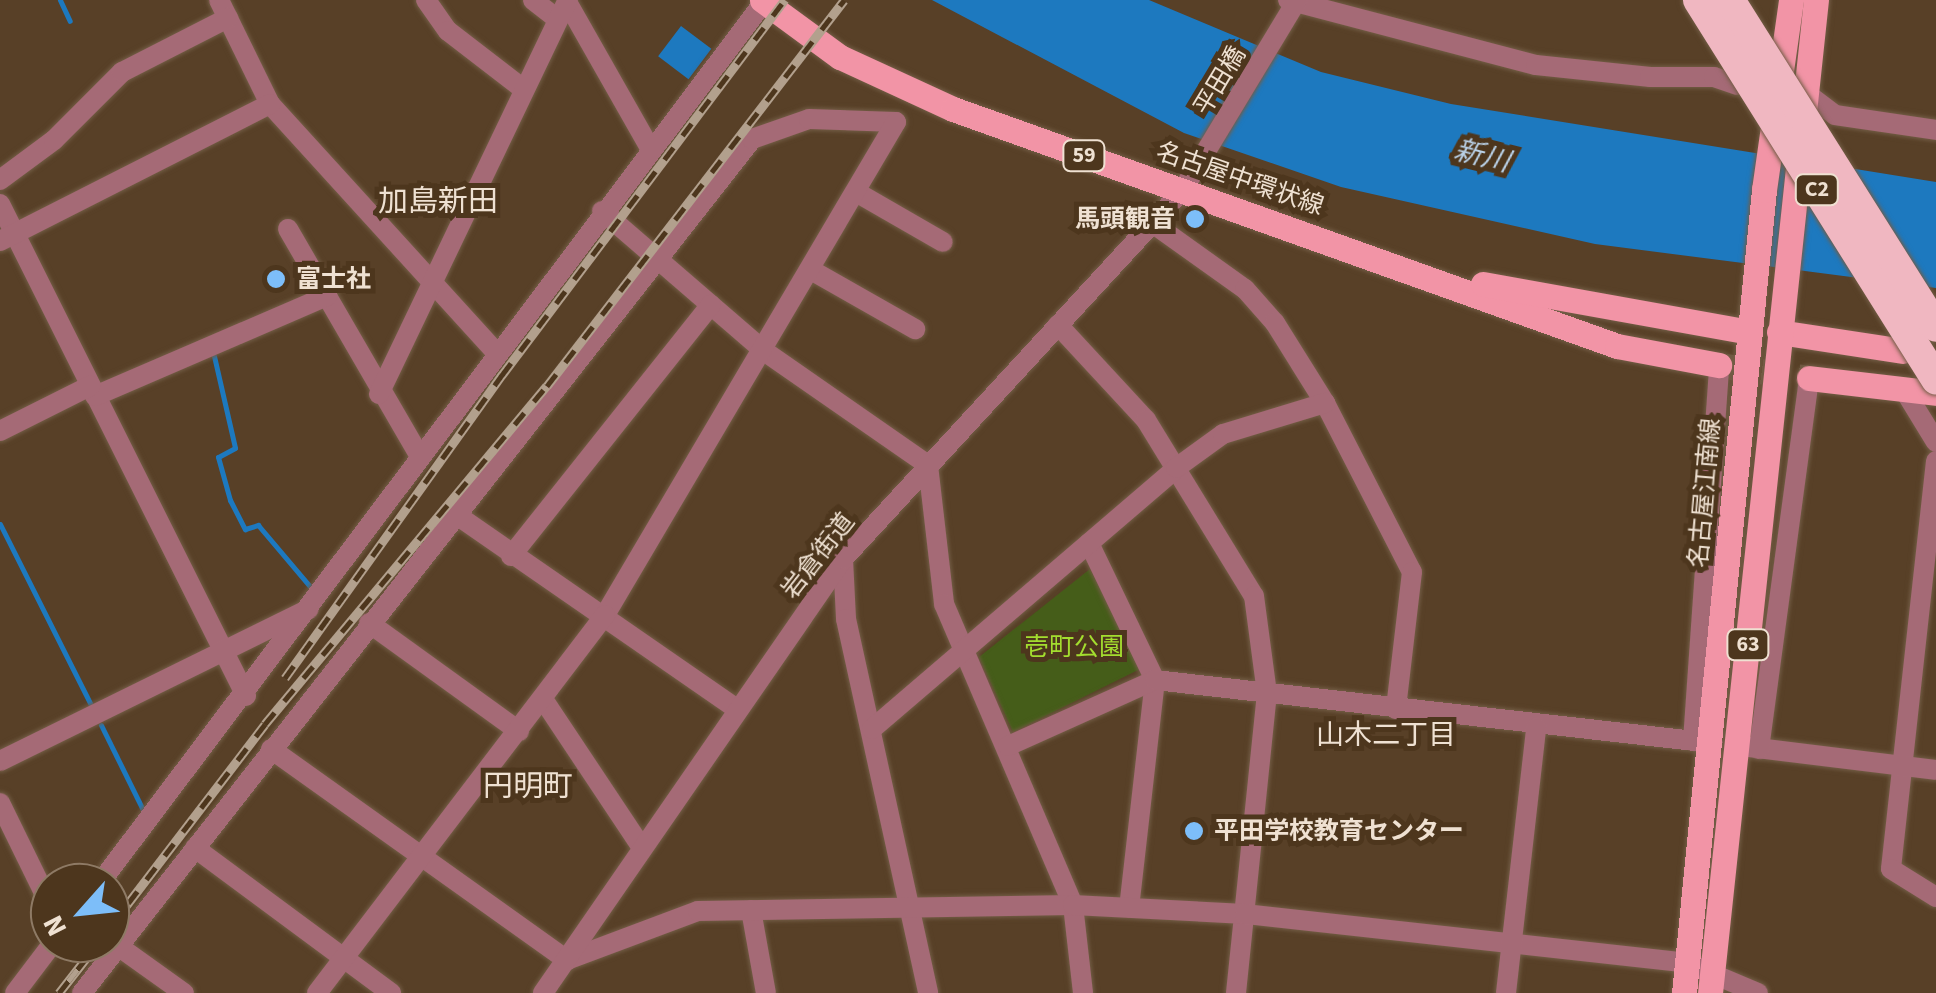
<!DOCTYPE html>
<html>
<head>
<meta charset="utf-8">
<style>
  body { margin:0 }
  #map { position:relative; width:1936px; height:993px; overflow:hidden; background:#584027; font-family:"Source Sans 3","Noto Sans JP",sans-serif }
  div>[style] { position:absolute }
  .green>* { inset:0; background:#455d19 }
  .water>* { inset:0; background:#1d79bf; transform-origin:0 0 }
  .stream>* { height:5px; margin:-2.5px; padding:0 2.5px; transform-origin:2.5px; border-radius:2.5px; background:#1d79bf }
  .major-tunnel>* { height:25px; margin-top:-12.5px; transform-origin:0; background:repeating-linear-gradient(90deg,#6f5841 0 25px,transparent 0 37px) }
  .roads { filter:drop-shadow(0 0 2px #735d46) drop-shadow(0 0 2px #735d46) }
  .minor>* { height:20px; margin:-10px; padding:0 10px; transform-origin:10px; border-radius:10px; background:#a56a76 }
  .major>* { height:25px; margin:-12.5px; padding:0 12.5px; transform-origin:12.5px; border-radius:12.5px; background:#f294a6 }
  .rail>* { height:9px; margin-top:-4.5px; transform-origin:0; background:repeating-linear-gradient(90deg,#4d361d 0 15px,#b2a08d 0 30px); box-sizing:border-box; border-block:2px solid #b2a08d }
  .bridges { filter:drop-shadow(0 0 2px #735d46) drop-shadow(0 0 2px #735d46) }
  .highway-bridge>* { height:30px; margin:-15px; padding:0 15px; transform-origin:15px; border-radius:15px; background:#f0b7c1 }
  .dots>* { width:28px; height:28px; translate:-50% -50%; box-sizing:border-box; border:5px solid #4d361d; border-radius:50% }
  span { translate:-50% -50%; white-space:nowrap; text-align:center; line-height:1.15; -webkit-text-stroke:10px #4d361d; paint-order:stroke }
  .shield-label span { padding:2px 8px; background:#4d361d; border:2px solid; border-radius:8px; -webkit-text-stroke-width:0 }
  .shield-label { font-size:22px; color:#efe1d2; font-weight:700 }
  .street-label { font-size:25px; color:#efe1d2 }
  .poi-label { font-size:25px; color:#efe1d2; font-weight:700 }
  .right { translate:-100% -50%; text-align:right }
  .left { translate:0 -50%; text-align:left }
  .park-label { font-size:25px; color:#a3dd2f }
  .water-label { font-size:28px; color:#bad1e7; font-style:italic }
  .neighbourhood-label { font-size:28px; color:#efe1d2 }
  .quarter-label { font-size:30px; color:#efe1d2 }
  .north { position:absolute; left:30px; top:863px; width:100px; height:100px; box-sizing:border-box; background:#4d361d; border:2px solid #8e7a65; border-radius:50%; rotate:243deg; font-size:28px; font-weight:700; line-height:40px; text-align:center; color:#efe1d2 }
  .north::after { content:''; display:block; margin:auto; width:35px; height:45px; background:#7dbef9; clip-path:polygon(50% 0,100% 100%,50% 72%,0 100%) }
</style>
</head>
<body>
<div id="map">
  <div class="green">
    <i style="clip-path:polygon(1090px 569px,1140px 669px,1013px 732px,979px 657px)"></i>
  </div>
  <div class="water">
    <i style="clip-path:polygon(932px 0,1149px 0,1321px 72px,1451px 104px,1936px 182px,1936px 288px,1595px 244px,1341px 187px,1184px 133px)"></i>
    <i style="left:681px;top:26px;width:38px;height:38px;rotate:37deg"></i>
  </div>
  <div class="stream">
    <i style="left:60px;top:0;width:23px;rotate:65deg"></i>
    <i style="left:214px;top:356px;width:94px;rotate:77.1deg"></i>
    <i style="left:235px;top:448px;width:19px;rotate:152deg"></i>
    <i style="left:218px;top:457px;width:45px;rotate:74.4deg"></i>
    <i style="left:230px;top:500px;width:33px;rotate:63deg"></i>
    <i style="left:245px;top:529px;width:14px;rotate:-17deg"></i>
    <i style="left:258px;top:525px;width:85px;rotate:49.8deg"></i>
    <i style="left:0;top:524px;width:203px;rotate:63.3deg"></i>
    <i style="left:101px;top:725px;width:93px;rotate:63.7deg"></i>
  </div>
  <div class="major-tunnel">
    <i style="left:1725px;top:366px;width:85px;rotate:8.1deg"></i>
  </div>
  <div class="roads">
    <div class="minor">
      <i style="left:219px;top:0;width:116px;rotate:63.9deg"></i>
      <i style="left:270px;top:104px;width:336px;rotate:47.7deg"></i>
      <i style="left:426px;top:0;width:38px;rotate:55deg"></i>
      <i style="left:448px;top:31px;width:93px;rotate:37.6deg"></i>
      <i style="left:533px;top:0;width:29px;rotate:38deg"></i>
      <i style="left:1288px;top:0;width:256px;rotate:14.7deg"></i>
      <i style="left:1536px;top:65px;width:115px;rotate:6deg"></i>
      <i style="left:1650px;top:77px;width:64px"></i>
      <i style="left:1714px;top:77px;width:24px;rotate:19deg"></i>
      <i style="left:567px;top:2px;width:168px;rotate:60.4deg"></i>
      <i style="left:1802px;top:90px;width:41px;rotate:37.1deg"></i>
      <i style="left:1835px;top:115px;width:102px;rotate:8.4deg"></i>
      <i style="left:0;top:180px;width:67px;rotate:-36.5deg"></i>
      <i style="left:54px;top:140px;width:96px;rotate:-45deg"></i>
      <i style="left:122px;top:72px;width:119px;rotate:-27deg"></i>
      <i style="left:856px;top:192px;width:100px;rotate:29.9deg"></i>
      <i style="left:0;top:204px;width:550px;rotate:63.43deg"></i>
      <i style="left:602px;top:211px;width:214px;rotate:40.8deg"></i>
      <i style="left:764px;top:351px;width:200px;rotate:34.8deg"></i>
      <i style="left:928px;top:465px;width:140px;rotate:83.4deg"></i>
      <i style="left:944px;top:604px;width:327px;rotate:66.8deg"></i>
      <i style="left:1073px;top:905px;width:89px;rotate:83.5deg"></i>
      <i style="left:1151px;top:222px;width:115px;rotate:35.5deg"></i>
      <i style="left:1245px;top:289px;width:45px;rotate:48.6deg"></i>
      <i style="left:1275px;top:323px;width:94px;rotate:58deg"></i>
      <i style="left:1325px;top:403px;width:190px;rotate:62.8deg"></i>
      <i style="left:1412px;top:572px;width:138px;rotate:96.7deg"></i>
      <i style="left:288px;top:229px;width:263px;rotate:59.9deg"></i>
      <i style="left:0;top:241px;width:303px;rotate:-26.9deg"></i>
      <i style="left:811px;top:270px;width:120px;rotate:29.6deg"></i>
      <i style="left:1058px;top:325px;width:129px;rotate:47.2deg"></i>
      <i style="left:1146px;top:420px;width:206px;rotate:58.5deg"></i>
      <i style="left:1254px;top:596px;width:98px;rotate:82.4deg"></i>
      <i style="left:1267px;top:693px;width:302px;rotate:95.9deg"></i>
      <i style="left:1903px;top:388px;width:63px;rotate:58.6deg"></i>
      <i style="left:379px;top:394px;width:437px;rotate:-64.4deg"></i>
      <i style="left:95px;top:396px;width:253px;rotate:-23.3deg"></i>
      <i style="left:0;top:431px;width:101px;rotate:-26.6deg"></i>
      <i style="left:1936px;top:461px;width:410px;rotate:96.3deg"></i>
      <i style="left:1891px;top:869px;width:53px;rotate:31.9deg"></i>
      <i style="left:461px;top:518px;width:336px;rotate:34.7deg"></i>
      <i style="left:1089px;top:543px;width:152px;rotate:64.3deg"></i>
      <i style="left:1155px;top:680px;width:229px;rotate:96.5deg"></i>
      <i style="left:511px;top:556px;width:321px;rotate:-51.5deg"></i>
      <i style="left:843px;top:559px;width:60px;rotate:87.1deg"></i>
      <i style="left:846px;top:619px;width:383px;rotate:77.6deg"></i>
      <i style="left:369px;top:623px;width:185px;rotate:35.8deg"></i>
      <i style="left:543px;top:699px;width:175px;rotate:56.4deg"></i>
      <i style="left:872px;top:729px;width:401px;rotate:-40.6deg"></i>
      <i style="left:1176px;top:468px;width:58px;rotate:-35.9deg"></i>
      <i style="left:1223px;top:434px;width:107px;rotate:-16.9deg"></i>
      <i style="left:1693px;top:741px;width:377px;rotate:-86deg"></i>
      <i style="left:1008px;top:746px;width:161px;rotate:-24.2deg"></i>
      <i style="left:1155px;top:680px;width:561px;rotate:6.45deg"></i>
      <i style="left:1749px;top:747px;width:188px;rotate:7deg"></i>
      <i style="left:271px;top:749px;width:364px;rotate:35.5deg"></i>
      <i style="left:1759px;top:749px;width:374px;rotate:-82.3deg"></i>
      <i style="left:0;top:761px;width:344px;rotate:-26.2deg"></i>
      <i style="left:0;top:803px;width:114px;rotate:63.9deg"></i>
      <i style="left:195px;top:848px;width:244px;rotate:36.5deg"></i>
      <i style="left:100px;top:883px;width:1103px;rotate:-53deg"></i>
      <i style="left:751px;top:910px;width:84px;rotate:79.8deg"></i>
      <i style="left:118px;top:946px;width:81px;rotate:35.5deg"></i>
      <i style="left:567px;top:960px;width:140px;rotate:-20.5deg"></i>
      <i style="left:698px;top:911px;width:375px;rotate:-0.9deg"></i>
      <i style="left:1073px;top:905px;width:172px;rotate:3deg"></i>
      <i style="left:1245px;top:914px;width:445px;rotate:6.3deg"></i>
      <i style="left:1687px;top:963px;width:77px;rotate:22.9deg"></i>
      <i style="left:15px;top:993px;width:63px;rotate:-52.8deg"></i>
      <i style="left:82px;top:993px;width:1085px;rotate:-51.88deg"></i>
      <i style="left:752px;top:139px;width:60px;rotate:-19.3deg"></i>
      <i style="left:809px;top:119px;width:87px;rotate:2deg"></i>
      <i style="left:896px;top:122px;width:572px;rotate:120.55deg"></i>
      <i style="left:605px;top:615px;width:475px;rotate:127.3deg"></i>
      <i style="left:543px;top:993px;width:528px;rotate:-55.35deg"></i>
      <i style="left:843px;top:559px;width:500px;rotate:-47.35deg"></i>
      <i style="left:1182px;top:191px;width:223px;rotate:-58.9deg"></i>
      <i style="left:1506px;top:993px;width:267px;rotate:-83.5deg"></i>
    </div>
    <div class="major">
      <i style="left:762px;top:0;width:97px;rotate:36.2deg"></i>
      <i style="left:840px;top:57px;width:124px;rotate:24.7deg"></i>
      <i style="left:953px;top:109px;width:705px;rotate:19.64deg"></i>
      <i style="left:1617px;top:346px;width:104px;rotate:10.6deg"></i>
      <i style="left:1483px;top:284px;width:271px;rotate:10.2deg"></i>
      <i style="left:1779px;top:332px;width:125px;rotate:8.7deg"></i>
      <i style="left:1809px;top:378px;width:128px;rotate:6.7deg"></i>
      <i style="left:1684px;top:993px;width:807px;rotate:-84.31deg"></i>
      <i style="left:1764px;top:190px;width:192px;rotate:-81.9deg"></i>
      <i style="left:1710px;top:993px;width:999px;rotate:-83.91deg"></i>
    </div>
  </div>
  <div class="rail">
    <i style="left:285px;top:678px;width:373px;rotate:-54.4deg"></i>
    <i style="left:502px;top:375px;width:470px;rotate:-53deg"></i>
    <i style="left:110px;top:927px;width:255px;rotate:-52.6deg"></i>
    <i style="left:265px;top:724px;width:440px;rotate:-50.2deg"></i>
    <i style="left:547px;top:386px;width:487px;rotate:-52.4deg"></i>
    <i style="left:59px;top:993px;width:63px;rotate:-52deg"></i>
  </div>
  <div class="bridges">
    <div class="highway-bridge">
      <i style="left:1698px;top:0;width:448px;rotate:57.9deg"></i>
      <i style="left:1730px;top:0;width:386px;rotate:57.8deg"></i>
    </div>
  </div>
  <div class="dots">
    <i style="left:1195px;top:219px;background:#7dbef9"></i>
    <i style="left:276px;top:279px;background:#7dbef9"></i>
    <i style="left:1194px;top:831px;background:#7dbef9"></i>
  </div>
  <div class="shield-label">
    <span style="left:1084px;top:156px">59</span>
    <span style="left:1817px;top:190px">C2</span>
    <span style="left:1748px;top:645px">63</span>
  </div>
  <div class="street-label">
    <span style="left:1220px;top:81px;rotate:-59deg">平田橋</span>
    <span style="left:1240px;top:179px;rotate:19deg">名古屋中環状線</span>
    <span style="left:1705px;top:493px;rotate:-85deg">名古屋江南線</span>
    <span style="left:818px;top:556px;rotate:-52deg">岩倉街道</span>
  </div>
  <div class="poi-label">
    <span class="right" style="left:1175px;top:219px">馬頭観音</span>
    <span class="left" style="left:296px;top:279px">富士社</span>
    <span class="left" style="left:1214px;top:831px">平田学校教育センター</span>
  </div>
  <div class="park-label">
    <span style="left:1074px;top:647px">壱町公園</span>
  </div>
  <div class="water-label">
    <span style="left:1482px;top:156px;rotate:14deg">新川</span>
  </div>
  <div class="neighbourhood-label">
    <span style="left:1386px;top:735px">山木二丁目</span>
  </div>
  <div class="quarter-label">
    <span style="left:438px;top:202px">加島新田</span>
    <span style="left:528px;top:787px">円明町</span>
  </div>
  <div class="north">N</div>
</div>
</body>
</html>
